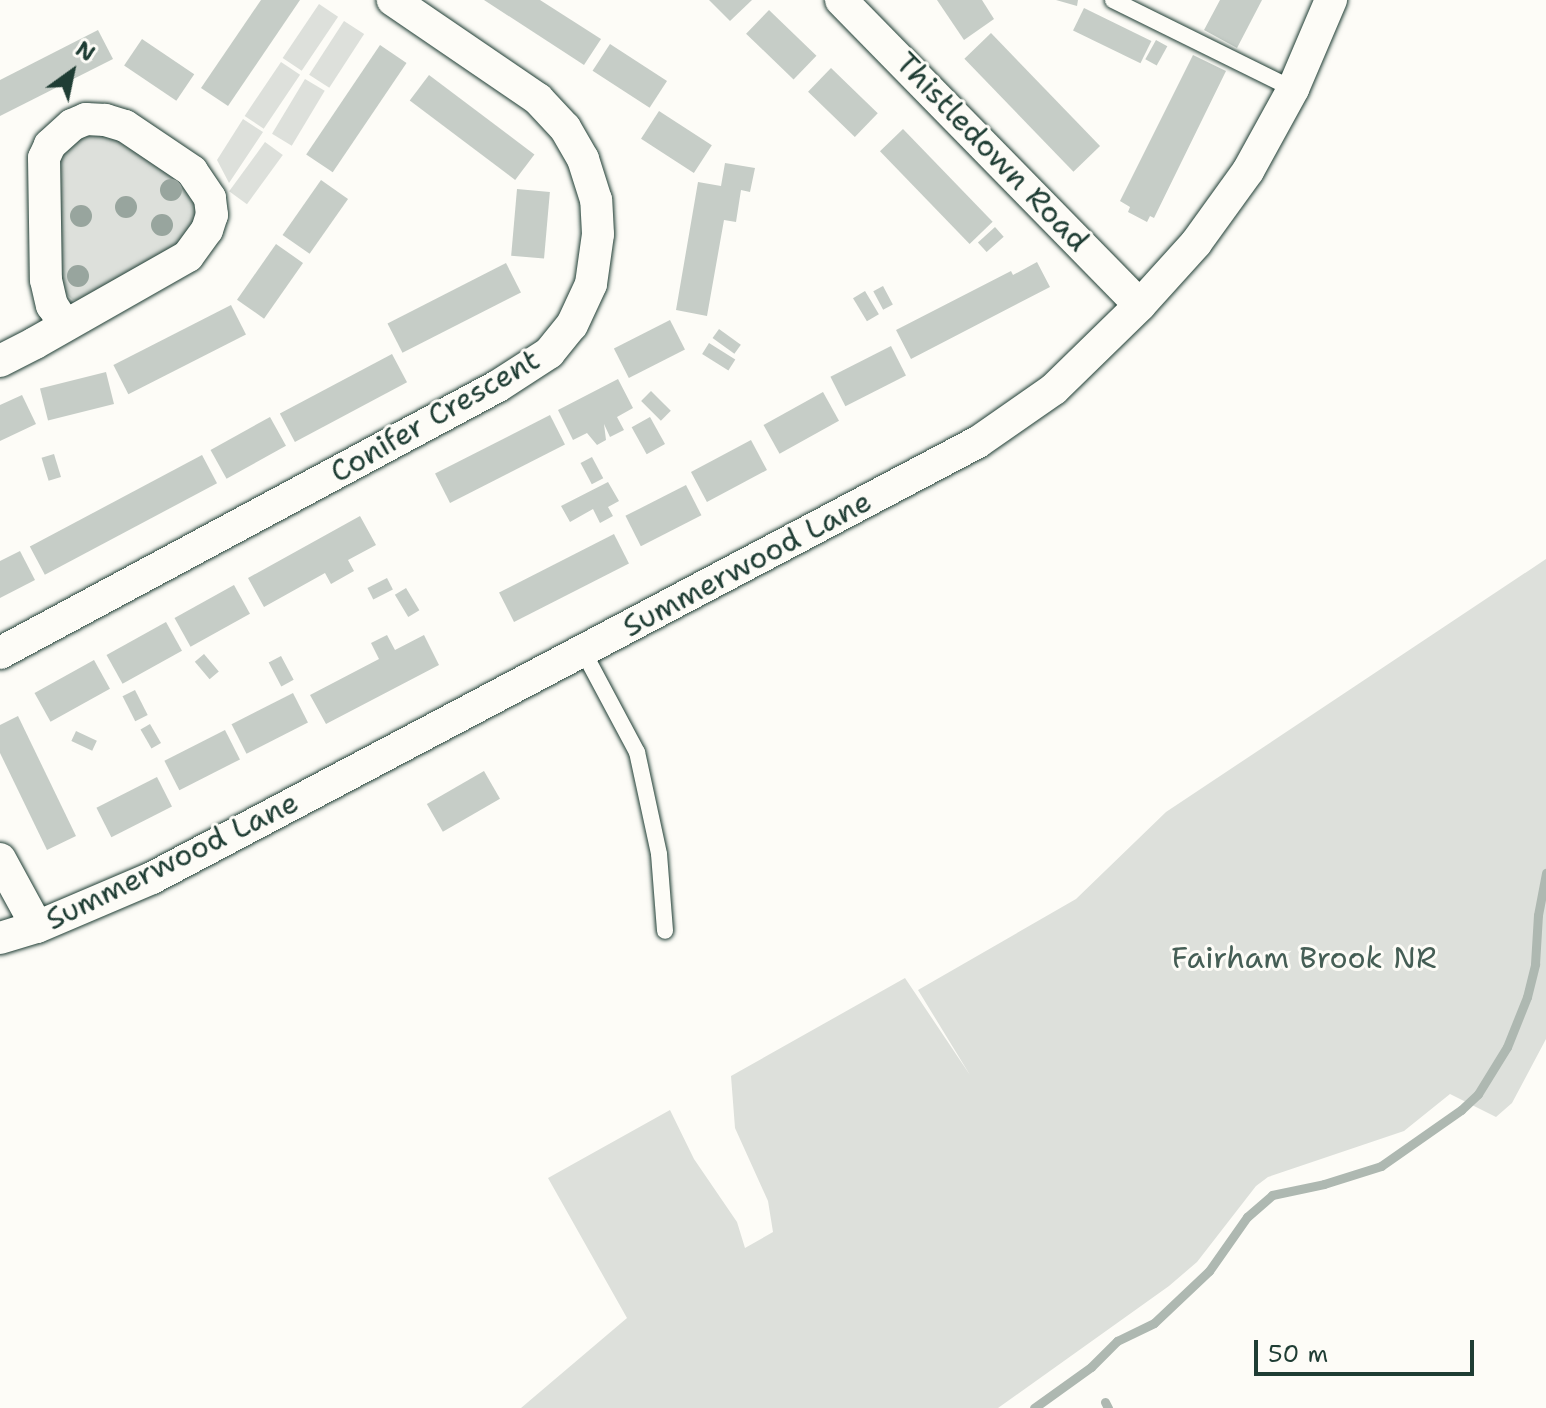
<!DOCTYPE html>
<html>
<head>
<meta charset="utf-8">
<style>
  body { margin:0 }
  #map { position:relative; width:1546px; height:1408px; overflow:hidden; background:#fdfcf7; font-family:"Shantell Sans",sans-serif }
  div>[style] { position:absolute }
  .green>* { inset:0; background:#dde0db; transform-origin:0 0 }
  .stream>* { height:9px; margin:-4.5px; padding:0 4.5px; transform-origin:4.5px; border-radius:4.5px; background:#aeb8b1 }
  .building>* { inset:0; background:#c6cdc7; transform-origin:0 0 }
  .roads { filter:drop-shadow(0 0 2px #1f3d34) drop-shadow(0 0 2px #1f3d34) }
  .service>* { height:16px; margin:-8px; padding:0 8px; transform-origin:8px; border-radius:8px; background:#fdfcf7 }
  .minor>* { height:32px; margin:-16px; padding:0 16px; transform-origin:16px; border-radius:16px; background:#fdfcf7 }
  .trees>* { width:22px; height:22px; margin:-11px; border-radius:50%; background:#98a59e }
  span { translate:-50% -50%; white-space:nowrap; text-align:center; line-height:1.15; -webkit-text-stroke:6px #fdfcf7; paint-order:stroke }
  .street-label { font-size:30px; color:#1f3d34 }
  .park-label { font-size:30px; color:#455e55 }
  .north { position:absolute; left:32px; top:32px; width:80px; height:80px; -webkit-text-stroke:6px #fdfcf7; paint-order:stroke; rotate:33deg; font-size:22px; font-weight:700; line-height:32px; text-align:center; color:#1f3d34 }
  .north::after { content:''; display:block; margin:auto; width:28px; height:36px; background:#1f3d34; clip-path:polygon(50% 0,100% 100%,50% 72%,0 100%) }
  .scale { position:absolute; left:1254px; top:1340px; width:220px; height:36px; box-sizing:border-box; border:4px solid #1f3d34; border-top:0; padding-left:10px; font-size:24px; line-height:28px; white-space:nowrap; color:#1f3d34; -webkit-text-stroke:6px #fdfcf7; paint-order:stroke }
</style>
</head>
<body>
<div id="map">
  <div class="green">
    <i style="left:319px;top:4px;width:23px;height:65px;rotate:34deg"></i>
    <i style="left:344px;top:21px;width:24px;height:64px;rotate:33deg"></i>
    <i style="left:281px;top:62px;width:23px;height:65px;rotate:34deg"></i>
    <i style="left:305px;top:79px;width:23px;height:64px;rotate:31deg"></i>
    <i style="clip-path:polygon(243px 119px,263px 132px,229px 183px,217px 160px)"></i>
    <i style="clip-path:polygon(109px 131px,186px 181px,198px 214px,189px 239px,81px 301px,73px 300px,61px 289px,55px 175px,61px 149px,77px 135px)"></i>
    <i style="left:265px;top:142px;width:22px;height:61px;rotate:36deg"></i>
    <i style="clip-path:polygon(1546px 559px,1546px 1039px,1512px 1103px,1496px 1117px,1450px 1094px,1404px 1131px,1268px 1177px,1256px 1186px,1197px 1262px,1169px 1286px,998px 1408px,521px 1408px,627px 1318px,548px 1178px,670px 1110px,694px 1159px,737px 1222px,745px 1248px,773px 1232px,768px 1201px,735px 1128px,731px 1076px,905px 978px,970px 1075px,918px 990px,1076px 899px,1166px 812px)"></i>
  </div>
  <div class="stream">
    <i style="left:1105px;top:1402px;width:7px;rotate:63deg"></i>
    <i style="left:1034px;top:1408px;width:70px;rotate:-35.7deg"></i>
    <i style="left:1091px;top:1367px;width:37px;rotate:-45deg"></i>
    <i style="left:1117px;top:1341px;width:41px;rotate:-25.9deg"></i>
    <i style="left:1154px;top:1323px;width:76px;rotate:-43.4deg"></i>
    <i style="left:1209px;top:1271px;width:66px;rotate:-54.9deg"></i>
    <i style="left:1247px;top:1217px;width:33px;rotate:-41deg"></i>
    <i style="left:1272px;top:1195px;width:53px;rotate:-11.9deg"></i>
    <i style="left:1324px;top:1184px;width:60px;rotate:-17.5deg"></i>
    <i style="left:1381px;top:1166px;width:98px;rotate:-35deg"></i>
    <i style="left:1461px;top:1110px;width:23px;rotate:-43deg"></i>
    <i style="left:1478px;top:1094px;width:55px;rotate:-58.3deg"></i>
    <i style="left:1507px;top:1047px;width:54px;rotate:-68.2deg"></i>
    <i style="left:1527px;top:997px;width:34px;rotate:-76deg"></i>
    <i style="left:1535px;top:964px;width:49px;rotate:-86.5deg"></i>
    <i style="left:1538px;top:915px;width:43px;rotate:-79.2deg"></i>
  </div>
  <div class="building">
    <i style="clip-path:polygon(261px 0,300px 0,228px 106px,201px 88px)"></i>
    <i style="clip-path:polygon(484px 0,540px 0,601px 39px,584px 65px)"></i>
    <i style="clip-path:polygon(709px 0,752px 0,730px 21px)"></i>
    <i style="clip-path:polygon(937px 0,982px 0,994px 19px,964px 40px)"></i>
    <i style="clip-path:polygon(1056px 0,1078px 0,1077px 6px)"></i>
    <i style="clip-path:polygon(1220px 0,1262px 0,1237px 48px,1204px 30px)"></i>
    <i style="left:1084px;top:8px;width:75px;height:25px;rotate:26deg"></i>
    <i style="left:769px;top:10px;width:66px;height:33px;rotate:44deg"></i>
    <i style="clip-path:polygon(98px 30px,113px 59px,0 116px,0 80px)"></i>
    <i style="left:991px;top:33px;width:157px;height:37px;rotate:46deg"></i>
    <i style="left:142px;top:39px;width:63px;height:32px;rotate:34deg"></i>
    <i style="left:1156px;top:40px;width:13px;height:22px;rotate:29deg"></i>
    <i style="left:610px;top:44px;width:68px;height:32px;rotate:33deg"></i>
    <i style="left:380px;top:45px;width:32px;height:132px;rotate:34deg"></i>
    <i style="clip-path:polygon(1193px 55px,1226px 71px,1154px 218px,1150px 216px,1147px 222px,1128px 212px,1130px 207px,1120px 201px)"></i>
    <i style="left:831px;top:68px;width:65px;height:33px;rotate:44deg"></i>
    <i style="left:429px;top:75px;width:132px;height:32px;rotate:37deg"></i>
    <i style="left:659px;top:111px;width:63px;height:33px;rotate:33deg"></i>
    <i style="left:903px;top:129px;width:129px;height:32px;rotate:46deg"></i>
    <i style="clip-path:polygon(725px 163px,755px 168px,750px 192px,741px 190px,736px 222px,724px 220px,707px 316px,676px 310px,698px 182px,721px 186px)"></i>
    <i style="left:321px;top:180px;width:33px;height:67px;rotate:35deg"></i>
    <i style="left:517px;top:189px;width:33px;height:67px;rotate:5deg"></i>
    <i style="left:995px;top:227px;width:13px;height:23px;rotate:48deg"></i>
    <i style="left:276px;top:244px;width:33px;height:68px;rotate:35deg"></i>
    <i style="clip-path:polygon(1037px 262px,1050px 287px,911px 359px,896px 330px,1011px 271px,1013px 275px)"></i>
    <i style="left:506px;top:263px;width:33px;height:133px;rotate:63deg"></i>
    <i style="left:883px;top:286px;width:21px;height:11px;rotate:62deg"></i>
    <i style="left:865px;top:291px;width:27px;height:14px;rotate:59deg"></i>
    <i style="left:231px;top:305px;width:33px;height:132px;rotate:63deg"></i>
    <i style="left:670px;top:320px;width:33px;height:63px;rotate:63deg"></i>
    <i style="left:719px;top:329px;width:27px;height:11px;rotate:36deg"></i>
    <i style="left:709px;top:343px;width:31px;height:13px;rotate:32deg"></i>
    <i style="left:891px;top:346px;width:33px;height:68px;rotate:63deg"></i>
    <i style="left:392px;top:354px;width:32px;height:127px;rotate:62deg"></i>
    <i style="left:106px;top:372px;width:33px;height:68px;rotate:76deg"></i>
    <i style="clip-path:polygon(618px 379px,633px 408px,617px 417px,624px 430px,610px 437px,604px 424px,606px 440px,597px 445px,587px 433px,573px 440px,558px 410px)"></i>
    <i style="left:651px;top:391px;width:28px;height:14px;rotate:45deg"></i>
    <i style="left:823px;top:392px;width:33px;height:68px;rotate:61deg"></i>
    <i style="clip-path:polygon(22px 395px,36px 424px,0 441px,0 405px)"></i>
    <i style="left:550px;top:415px;width:33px;height:129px;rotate:63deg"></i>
    <i style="left:270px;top:417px;width:33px;height:68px;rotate:61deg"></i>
    <i style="left:650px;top:417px;width:31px;height:21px;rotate:61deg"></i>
    <i style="left:751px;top:440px;width:34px;height:68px;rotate:62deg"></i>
    <i style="left:54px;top:454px;width:24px;height:13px;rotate:73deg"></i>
    <i style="left:202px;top:455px;width:32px;height:195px;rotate:62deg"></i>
    <i style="left:592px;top:457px;width:24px;height:13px;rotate:62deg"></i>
    <i style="clip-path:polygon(608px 482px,619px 501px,608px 507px,613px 516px,600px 523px,593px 509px,570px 522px,561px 506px)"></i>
    <i style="left:686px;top:485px;width:34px;height:68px;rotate:63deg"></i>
    <i style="clip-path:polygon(360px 516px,376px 545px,348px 560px,354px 571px,331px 584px,325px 573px,264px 607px,248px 578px)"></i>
    <i style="left:614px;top:534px;width:33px;height:129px;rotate:63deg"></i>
    <i style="clip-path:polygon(20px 551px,35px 580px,0 598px,0 561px)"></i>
    <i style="left:387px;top:578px;width:13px;height:22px;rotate:63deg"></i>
    <i style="left:234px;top:585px;width:33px;height:68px;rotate:61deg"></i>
    <i style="left:406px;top:588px;width:26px;height:13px;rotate:59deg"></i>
    <i style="left:166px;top:622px;width:33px;height:68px;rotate:61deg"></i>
    <i style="clip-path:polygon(387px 635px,395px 650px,424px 635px,439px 665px,326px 724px,310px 695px,379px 659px,371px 643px)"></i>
    <i style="left:204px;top:654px;width:23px;height:12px;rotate:50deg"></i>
    <i style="left:281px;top:656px;width:27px;height:14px;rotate:62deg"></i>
    <i style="left:94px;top:660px;width:33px;height:68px;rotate:61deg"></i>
    <i style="left:135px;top:690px;width:28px;height:14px;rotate:63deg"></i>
    <i style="left:293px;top:693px;width:33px;height:69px;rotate:63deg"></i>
    <i style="clip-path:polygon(18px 716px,76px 836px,47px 850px,0 753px,0 725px)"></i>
    <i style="left:150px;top:724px;width:22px;height:11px;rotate:60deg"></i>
    <i style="left:225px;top:730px;width:33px;height:68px;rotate:63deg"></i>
    <i style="left:76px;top:731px;width:23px;height:11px;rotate:25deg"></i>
    <i style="left:484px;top:771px;width:32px;height:66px;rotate:60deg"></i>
    <i style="left:157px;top:777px;width:33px;height:68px;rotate:63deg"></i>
  </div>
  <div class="roads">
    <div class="service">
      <i style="left:1113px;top:0;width:201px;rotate:26.3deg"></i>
      <i style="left:583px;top:651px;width:115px;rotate:61.9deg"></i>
      <i style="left:637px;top:752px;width:104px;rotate:77.8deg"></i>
      <i style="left:659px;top:854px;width:77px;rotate:85.5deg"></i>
    </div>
    <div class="minor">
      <i style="left:841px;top:0;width:427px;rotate:45.6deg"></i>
      <i style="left:0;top:361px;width:39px;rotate:-27deg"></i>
      <i style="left:35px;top:343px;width:176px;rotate:-29.6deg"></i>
      <i style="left:188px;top:256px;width:32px;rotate:-54deg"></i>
      <i style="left:207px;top:230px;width:16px;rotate:-72deg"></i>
      <i style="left:212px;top:215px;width:17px;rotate:-97deg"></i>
      <i style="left:210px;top:198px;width:32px;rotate:-124deg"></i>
      <i style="left:192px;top:171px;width:81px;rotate:-146.1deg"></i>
      <i style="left:125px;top:126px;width:21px;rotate:-163deg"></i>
      <i style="left:105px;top:120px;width:19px;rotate:-177deg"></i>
      <i style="left:86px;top:119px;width:15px;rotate:157deg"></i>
      <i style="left:72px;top:125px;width:30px;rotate:138deg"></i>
      <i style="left:50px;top:145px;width:14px;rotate:115deg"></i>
      <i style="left:44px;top:158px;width:122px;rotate:89.1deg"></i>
      <i style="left:46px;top:280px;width:26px;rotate:77deg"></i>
      <i style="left:52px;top:305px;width:24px;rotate:57deg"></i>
      <i style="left:0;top:653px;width:565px;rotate:-28.2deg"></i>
      <i style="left:498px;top:386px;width:61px;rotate:-32.9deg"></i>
      <i style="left:549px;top:353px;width:36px;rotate:-51deg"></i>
      <i style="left:572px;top:325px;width:45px;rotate:-65.1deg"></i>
      <i style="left:591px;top:284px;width:50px;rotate:-82deg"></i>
      <i style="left:598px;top:234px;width:34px;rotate:-93deg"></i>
      <i style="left:596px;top:200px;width:43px;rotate:-107.6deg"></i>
      <i style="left:583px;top:159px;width:36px;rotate:-120deg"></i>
      <i style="left:565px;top:128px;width:40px;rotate:-133deg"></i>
      <i style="left:538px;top:99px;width:176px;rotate:-145.7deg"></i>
      <i style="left:0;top:859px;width:77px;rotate:61.4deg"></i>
      <i style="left:0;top:938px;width:39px;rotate:-17deg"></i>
      <i style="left:37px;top:927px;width:125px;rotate:-23.1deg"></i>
      <i style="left:152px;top:878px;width:934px;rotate:-27.83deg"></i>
      <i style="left:978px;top:442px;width:93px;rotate:-34.9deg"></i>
      <i style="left:1054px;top:389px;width:120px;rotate:-44.3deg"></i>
      <i style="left:1140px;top:305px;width:84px;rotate:-47.9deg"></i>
      <i style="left:1196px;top:243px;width:89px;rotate:-54.2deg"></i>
      <i style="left:1248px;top:171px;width:94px;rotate:-61.2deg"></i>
      <i style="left:1293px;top:89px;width:97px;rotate:-66.9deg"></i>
    </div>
  </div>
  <div class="trees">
    <i style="left:171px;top:190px"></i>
    <i style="left:126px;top:207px"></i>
    <i style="left:81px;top:216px"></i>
    <i style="left:162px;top:225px"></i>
    <i style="left:78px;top:276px"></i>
  </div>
  <div class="street-label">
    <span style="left:992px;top:152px;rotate:46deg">Thistledown Road</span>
    <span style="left:435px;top:416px;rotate:-30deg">Conifer Crescent</span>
    <span style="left:747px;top:564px;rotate:-28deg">Summerwood Lane</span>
    <span style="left:172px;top:861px;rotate:-26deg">Summerwood Lane</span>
  </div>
  <div class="park-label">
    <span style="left:1304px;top:958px">Fairham Brook NR</span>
  </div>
  <div class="north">N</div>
  <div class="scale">50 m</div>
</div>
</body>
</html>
